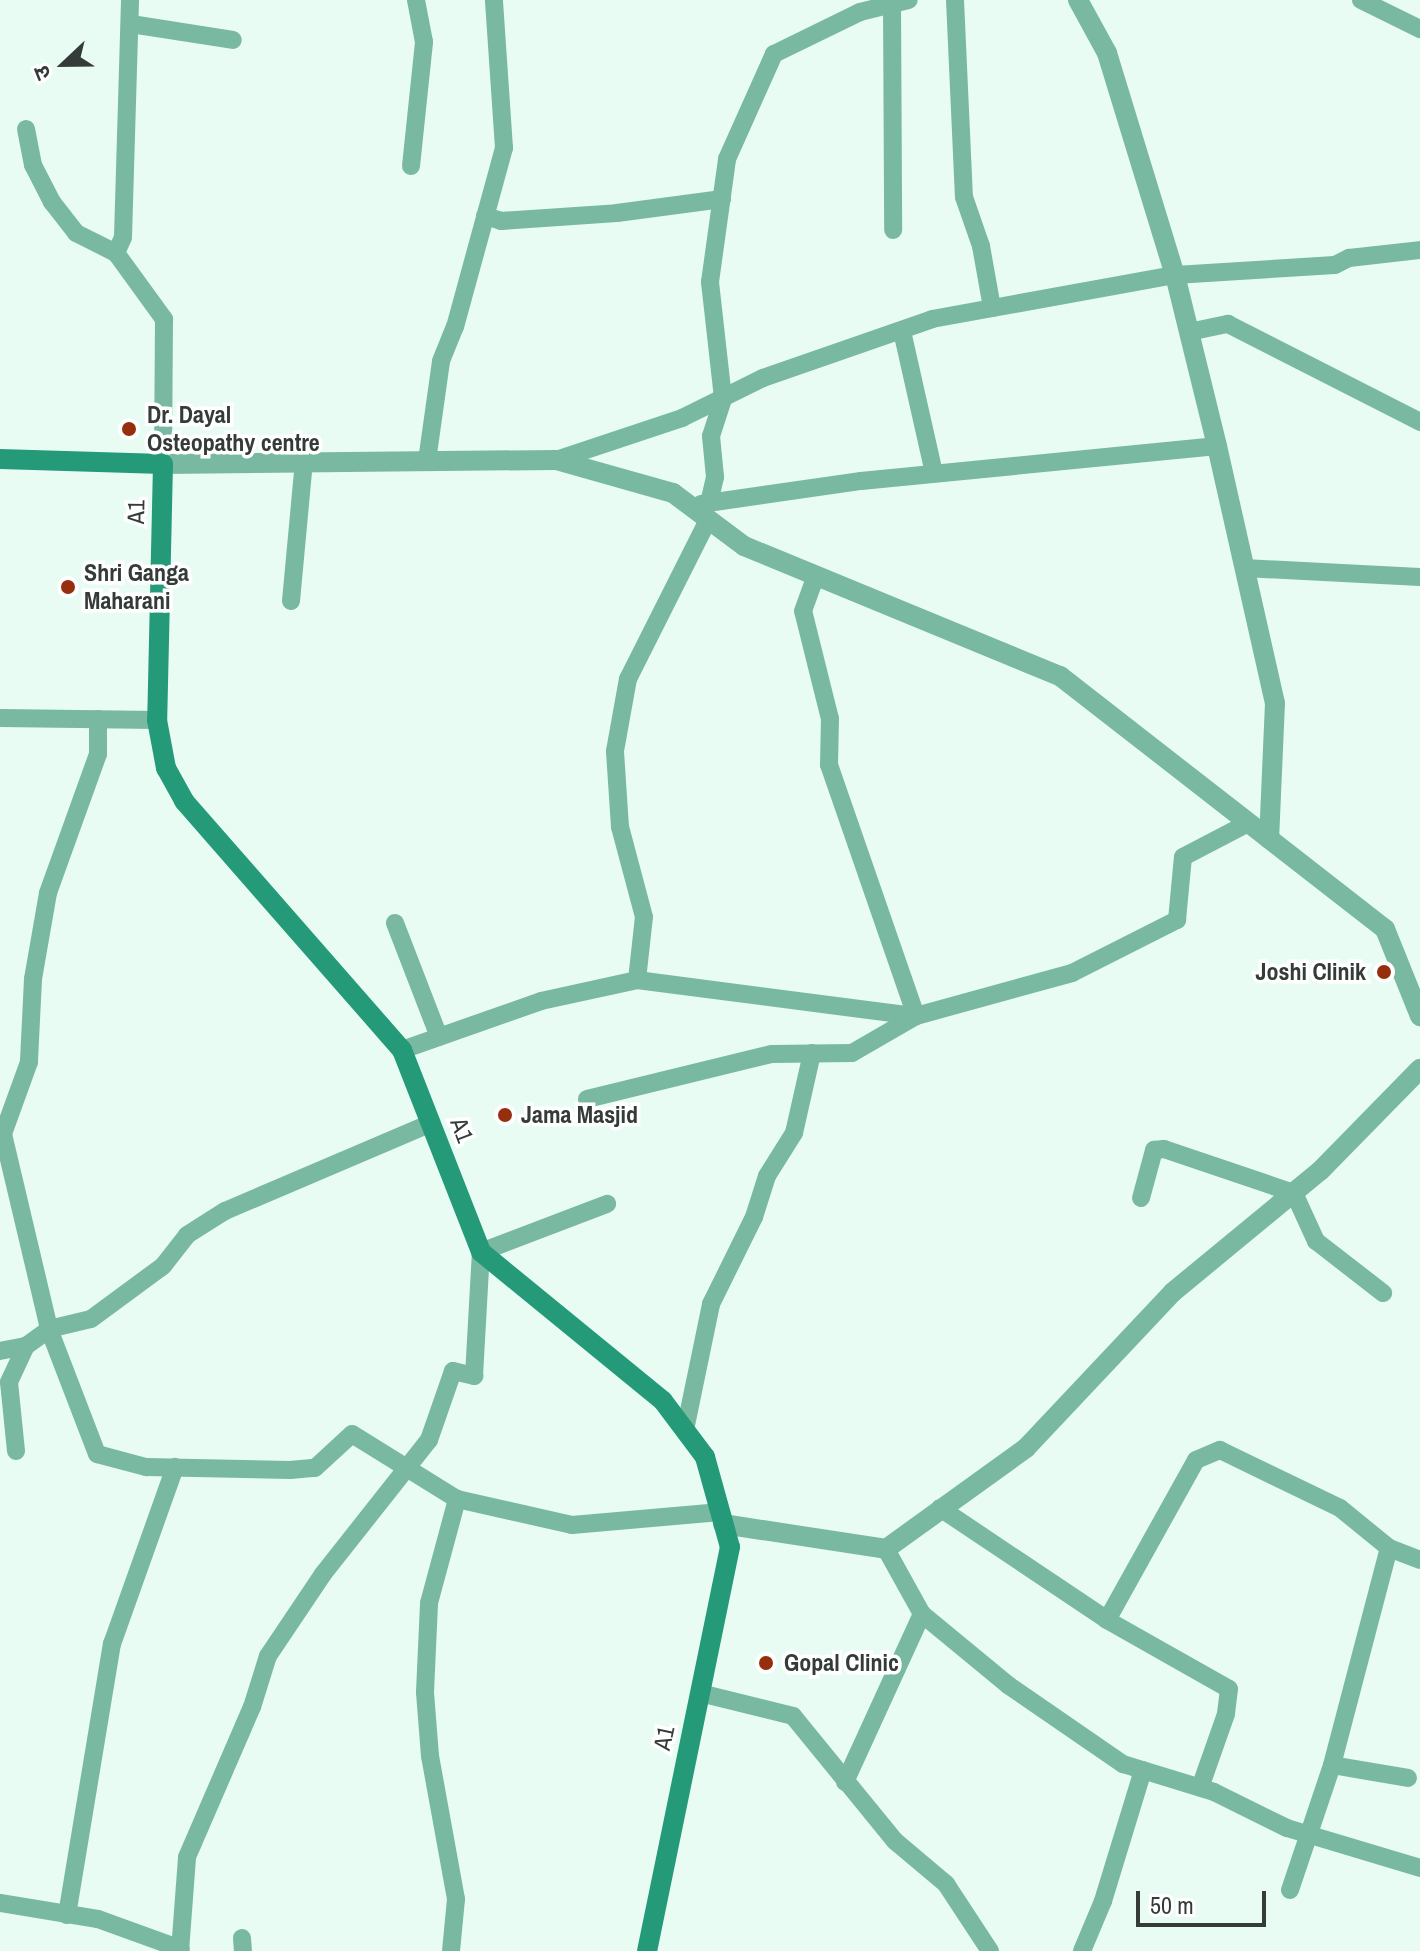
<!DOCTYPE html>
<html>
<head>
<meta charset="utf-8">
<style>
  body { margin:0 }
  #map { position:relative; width:1420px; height:1951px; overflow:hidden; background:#e8fcf4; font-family:"Archivo Narrow","Noto Sans Devanagari",sans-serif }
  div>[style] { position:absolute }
  .minor>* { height:18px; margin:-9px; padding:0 9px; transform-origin:9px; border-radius:9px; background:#79b9a1 }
  .tertiary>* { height:20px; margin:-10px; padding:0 10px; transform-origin:10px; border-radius:10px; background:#79b9a1 }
  .secondary>* { height:20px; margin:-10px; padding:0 10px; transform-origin:10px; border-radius:10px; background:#259a79 }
  .dots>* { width:22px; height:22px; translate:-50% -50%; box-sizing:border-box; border:4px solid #fff; border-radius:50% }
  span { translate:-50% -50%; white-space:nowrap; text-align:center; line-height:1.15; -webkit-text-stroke:7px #fff; paint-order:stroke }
  .poi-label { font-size:24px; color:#343b38; font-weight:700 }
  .left { translate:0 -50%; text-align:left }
  .right { translate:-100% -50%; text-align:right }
  .street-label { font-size:24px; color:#343b38 }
  .north { position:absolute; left:24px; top:24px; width:80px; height:80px; -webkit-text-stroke:6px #fff; paint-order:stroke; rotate:248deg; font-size:22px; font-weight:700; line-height:32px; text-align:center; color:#343b38 }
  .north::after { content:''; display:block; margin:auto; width:28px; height:36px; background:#343b38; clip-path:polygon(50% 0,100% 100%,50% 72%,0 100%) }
  .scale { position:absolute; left:1136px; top:1891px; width:130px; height:36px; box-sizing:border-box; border:4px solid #343b38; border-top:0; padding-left:10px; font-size:24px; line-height:28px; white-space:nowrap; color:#343b38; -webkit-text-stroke:6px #fff; paint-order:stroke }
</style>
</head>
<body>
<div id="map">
  <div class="minor">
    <i style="left:955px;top:0;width:197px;rotate:87.4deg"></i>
    <i style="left:964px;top:197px;width:52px;rotate:70.9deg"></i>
    <i style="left:981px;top:246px;width:63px;rotate:79.9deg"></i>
    <i style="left:1361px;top:0;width:66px;rotate:26.2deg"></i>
    <i style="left:892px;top:4px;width:226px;rotate:89.7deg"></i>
    <i style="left:131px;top:24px;width:103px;rotate:8.9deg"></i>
    <i style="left:26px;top:129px;width:37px;rotate:79deg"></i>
    <i style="left:33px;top:165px;width:42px;rotate:62.8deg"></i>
    <i style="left:52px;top:202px;width:39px;rotate:52deg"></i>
    <i style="left:76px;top:233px;width:45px;rotate:26.6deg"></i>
    <i style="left:116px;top:253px;width:82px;rotate:54deg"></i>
    <i style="left:164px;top:319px;width:145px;rotate:90.4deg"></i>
    <i style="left:411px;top:166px;width:125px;rotate:-84deg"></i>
    <i style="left:424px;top:42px;width:43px;rotate:-100.8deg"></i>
    <i style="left:485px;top:216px;width:17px;rotate:17deg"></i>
    <i style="left:501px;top:221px;width:116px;rotate:-3.9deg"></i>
    <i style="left:617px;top:213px;width:106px;rotate:-7.6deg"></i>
    <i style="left:116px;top:253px;width:17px;rotate:-66deg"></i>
    <i style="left:123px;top:237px;width:237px;rotate:-88.3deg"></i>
    <i style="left:902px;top:331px;width:146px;rotate:77.3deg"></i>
    <i style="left:1189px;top:332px;width:40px;rotate:-12deg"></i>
    <i style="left:1228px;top:324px;width:216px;rotate:27deg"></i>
    <i style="left:556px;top:460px;width:133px;rotate:-18.4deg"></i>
    <i style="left:682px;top:418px;width:90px;rotate:-26.3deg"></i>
    <i style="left:763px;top:378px;width:179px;rotate:-19.2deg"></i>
    <i style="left:932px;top:319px;width:247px;rotate:-10.3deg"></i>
    <i style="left:1175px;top:275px;width:160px;rotate:-3.6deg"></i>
    <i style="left:1335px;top:265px;width:16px;rotate:-27deg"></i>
    <i style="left:1349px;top:258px;width:71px;rotate:-6.4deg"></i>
    <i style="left:427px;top:461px;width:101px;rotate:-82deg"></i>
    <i style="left:441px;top:361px;width:37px;rotate:-68deg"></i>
    <i style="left:455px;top:327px;width:186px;rotate:-74.7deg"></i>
    <i style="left:504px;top:148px;width:148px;rotate:-93.9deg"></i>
    <i style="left:709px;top:503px;width:27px;rotate:-77deg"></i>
    <i style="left:715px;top:477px;width:41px;rotate:-95.6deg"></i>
    <i style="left:711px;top:436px;width:40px;rotate:-72deg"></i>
    <i style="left:723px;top:398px;width:117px;rotate:-96.4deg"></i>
    <i style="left:710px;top:282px;width:124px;rotate:-82.1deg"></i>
    <i style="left:727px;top:159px;width:115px;rotate:-65.9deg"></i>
    <i style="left:774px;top:54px;width:96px;rotate:-26deg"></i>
    <i style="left:860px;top:12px;width:50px;rotate:-13.8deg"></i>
    <i style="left:701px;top:504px;width:162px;rotate:-8.2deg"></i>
    <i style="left:861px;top:481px;width:358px;rotate:-5.6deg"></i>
    <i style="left:1244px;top:568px;width:176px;rotate:2.9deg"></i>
    <i style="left:291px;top:601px;width:140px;rotate:-84.7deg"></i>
    <i style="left:0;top:718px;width:157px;rotate:0.7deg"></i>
    <i style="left:98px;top:719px;width:35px;rotate:90deg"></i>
    <i style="left:98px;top:754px;width:148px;rotate:109.8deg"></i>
    <i style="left:48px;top:893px;width:87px;rotate:99.9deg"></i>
    <i style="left:33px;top:979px;width:83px;rotate:92.8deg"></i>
    <i style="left:29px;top:1062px;width:77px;rotate:109.9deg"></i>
    <i style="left:3px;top:1134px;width:200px;rotate:76.7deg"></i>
    <i style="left:49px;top:1329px;width:134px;rotate:69deg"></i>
    <i style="left:97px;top:1454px;width:51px;rotate:14.9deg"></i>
    <i style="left:146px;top:1467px;width:144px;rotate:1.2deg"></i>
    <i style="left:290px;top:1470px;width:25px;rotate:-5deg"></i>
    <i style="left:315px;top:1468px;width:50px;rotate:-42.6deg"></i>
    <i style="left:352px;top:1434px;width:123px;rotate:31.8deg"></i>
    <i style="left:457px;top:1499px;width:118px;rotate:12.7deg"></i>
    <i style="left:572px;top:1525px;width:149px;rotate:-5deg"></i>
    <i style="left:395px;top:923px;width:122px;rotate:68.9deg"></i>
    <i style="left:637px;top:980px;width:63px;rotate:-83.7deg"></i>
    <i style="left:644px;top:917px;width:93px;rotate:-104.9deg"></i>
    <i style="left:620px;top:827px;width:76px;rotate:-93.8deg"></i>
    <i style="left:615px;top:751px;width:73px;rotate:-79.8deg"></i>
    <i style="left:628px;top:679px;width:178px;rotate:-63.3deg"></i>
    <i style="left:402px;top:1050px;width:147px;rotate:-19.4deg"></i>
    <i style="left:541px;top:1001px;width:98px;rotate:-12.3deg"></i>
    <i style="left:637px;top:980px;width:281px;rotate:7.4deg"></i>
    <i style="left:916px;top:1016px;width:162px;rotate:-15.4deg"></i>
    <i style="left:1072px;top:973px;width:118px;rotate:-26.8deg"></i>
    <i style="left:1177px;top:920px;width:63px;rotate:-84.6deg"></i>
    <i style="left:1183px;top:857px;width:73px;rotate:-27.6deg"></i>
    <i style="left:587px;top:1099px;width:190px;rotate:-13.7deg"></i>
    <i style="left:772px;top:1054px;width:80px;rotate:-0.7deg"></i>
    <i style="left:852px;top:1053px;width:74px;rotate:-30deg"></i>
    <i style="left:916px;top:1016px;width:266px;rotate:-109.1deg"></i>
    <i style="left:829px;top:765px;width:46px;rotate:-88.8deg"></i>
    <i style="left:830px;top:719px;width:111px;rotate:-104deg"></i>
    <i style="left:803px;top:611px;width:38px;rotate:-70deg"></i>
    <i style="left:1141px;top:1198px;width:50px;rotate:-74.8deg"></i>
    <i style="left:1154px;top:1150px;width:10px;rotate:-6deg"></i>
    <i style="left:1164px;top:1149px;width:137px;rotate:18.7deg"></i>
    <i style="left:1294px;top:1193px;width:53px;rotate:65.4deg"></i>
    <i style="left:1316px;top:1241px;width:85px;rotate:37.8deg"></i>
    <i style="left:0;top:1351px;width:26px;rotate:-11deg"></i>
    <i style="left:26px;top:1346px;width:29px;rotate:-36deg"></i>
    <i style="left:49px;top:1329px;width:43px;rotate:-13.4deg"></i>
    <i style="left:91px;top:1319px;width:89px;rotate:-36.4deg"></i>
    <i style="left:163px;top:1266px;width:39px;rotate:-52deg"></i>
    <i style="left:187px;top:1235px;width:45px;rotate:-32.3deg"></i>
    <i style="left:225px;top:1211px;width:224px;rotate:-23.1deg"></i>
    <i style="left:685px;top:1430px;width:129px;rotate:-78.3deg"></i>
    <i style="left:711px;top:1304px;width:97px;rotate:-63.7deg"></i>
    <i style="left:754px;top:1217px;width:43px;rotate:-72.4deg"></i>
    <i style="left:767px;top:1176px;width:51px;rotate:-57.9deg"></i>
    <i style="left:794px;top:1133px;width:82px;rotate:-77.3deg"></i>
    <i style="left:16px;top:1451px;width:69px;rotate:-95.8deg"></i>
    <i style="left:9px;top:1382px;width:40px;rotate:-65deg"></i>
    <i style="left:940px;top:1508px;width:201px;rotate:33.8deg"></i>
    <i style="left:1107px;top:1620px;width:140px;rotate:29.5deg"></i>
    <i style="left:1229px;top:1689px;width:25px;rotate:97deg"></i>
    <i style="left:1226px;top:1714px;width:78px;rotate:109.4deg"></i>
    <i style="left:922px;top:1614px;width:112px;rotate:39.5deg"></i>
    <i style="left:1008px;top:1685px;width:140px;rotate:34.5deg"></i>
    <i style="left:1123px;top:1764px;width:95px;rotate:17.1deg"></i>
    <i style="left:1214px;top:1792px;width:81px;rotate:26.3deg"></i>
    <i style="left:1287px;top:1828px;width:139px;rotate:16.7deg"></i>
    <i style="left:1107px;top:1620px;width:183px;rotate:-60.9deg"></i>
    <i style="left:1196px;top:1460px;width:26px;rotate:-23deg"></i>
    <i style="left:1220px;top:1450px;width:133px;rotate:25.8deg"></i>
    <i style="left:1340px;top:1508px;width:63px;rotate:39.2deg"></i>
    <i style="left:1389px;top:1548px;width:33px;rotate:21deg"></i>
    <i style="left:700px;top:1693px;width:96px;rotate:13.9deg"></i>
    <i style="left:793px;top:1716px;width:161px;rotate:50.8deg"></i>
    <i style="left:895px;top:1841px;width:67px;rotate:40.1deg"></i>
    <i style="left:946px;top:1884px;width:80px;rotate:56.7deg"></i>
    <i style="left:1332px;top:1765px;width:77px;rotate:9.7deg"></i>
    <i style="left:845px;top:1782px;width:185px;rotate:-65.4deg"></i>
    <i style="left:922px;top:1614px;width:74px;rotate:-119deg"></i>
    <i style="left:1290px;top:1890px;width:132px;rotate:-71.4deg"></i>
    <i style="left:1332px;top:1765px;width:224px;rotate:-75.3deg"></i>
    <i style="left:0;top:1903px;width:99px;rotate:9.3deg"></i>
    <i style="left:98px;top:1919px;width:88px;rotate:19.9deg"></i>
    <i style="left:67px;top:1915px;width:275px;rotate:-80.6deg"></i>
    <i style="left:112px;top:1644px;width:188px;rotate:-70.4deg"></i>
    <i style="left:242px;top:1938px;width:13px;rotate:86deg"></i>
    <i style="left:180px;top:1951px;width:94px;rotate:-85.7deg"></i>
    <i style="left:187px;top:1857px;width:163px;rotate:-66.6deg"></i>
    <i style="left:252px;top:1707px;width:53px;rotate:-72.6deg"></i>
    <i style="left:268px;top:1656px;width:99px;rotate:-56.1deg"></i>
    <i style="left:323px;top:1574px;width:171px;rotate:-51.7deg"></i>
    <i style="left:429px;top:1440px;width:73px;rotate:-70.8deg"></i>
    <i style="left:453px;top:1371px;width:22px;rotate:13deg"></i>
    <i style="left:474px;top:1376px;width:124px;rotate:-86.8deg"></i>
    <i style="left:481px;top:1252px;width:135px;rotate:-20.9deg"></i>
    <i style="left:451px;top:1951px;width:52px;rotate:-84.5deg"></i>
    <i style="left:456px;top:1899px;width:145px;rotate:-100.3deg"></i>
    <i style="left:430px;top:1756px;width:64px;rotate:-94.5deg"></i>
    <i style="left:425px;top:1692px;width:89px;rotate:-87.4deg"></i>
    <i style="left:429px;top:1603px;width:108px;rotate:-74.9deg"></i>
    <i style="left:1082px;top:1951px;width:54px;rotate:-67.2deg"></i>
    <i style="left:1103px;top:1901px;width:137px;rotate:-73deg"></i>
  </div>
  <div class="tertiary">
    <i style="left:1078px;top:0;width:60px;rotate:61.3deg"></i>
    <i style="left:1107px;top:53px;width:232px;rotate:73deg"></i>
    <i style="left:1175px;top:275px;width:176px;rotate:76.2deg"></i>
    <i style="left:1217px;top:446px;width:263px;rotate:77.3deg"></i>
    <i style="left:1275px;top:703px;width:136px;rotate:92.5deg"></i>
    <i style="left:163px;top:464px;width:393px;rotate:-0.6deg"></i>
    <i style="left:556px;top:460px;width:122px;rotate:15.8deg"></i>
    <i style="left:673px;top:493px;width:89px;rotate:36.7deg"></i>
    <i style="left:744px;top:546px;width:342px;rotate:22.4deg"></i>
    <i style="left:1060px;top:676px;width:412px;rotate:37.9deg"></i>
    <i style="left:1385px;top:929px;width:94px;rotate:68.1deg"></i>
    <i style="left:723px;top:1524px;width:165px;rotate:8.7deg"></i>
    <i style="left:886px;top:1549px;width:173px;rotate:-35.8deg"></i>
    <i style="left:1026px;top:1448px;width:214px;rotate:-46.7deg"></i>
    <i style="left:1173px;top:1292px;width:190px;rotate:-39.5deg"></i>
    <i style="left:1320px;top:1171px;width:143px;rotate:-45.6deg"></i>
  </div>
  <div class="secondary">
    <i style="left:0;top:459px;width:163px;rotate:1.8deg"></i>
    <i style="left:163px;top:464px;width:256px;rotate:91.3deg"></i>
    <i style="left:157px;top:720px;width:49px;rotate:79.4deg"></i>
    <i style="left:166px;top:768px;width:38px;rotate:61deg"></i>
    <i style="left:184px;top:801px;width:331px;rotate:48.8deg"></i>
    <i style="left:402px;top:1050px;width:217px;rotate:68.6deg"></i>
    <i style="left:481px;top:1252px;width:235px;rotate:39.3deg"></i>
    <i style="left:663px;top:1401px;width:70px;rotate:53.1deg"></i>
    <i style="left:705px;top:1457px;width:93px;rotate:74.5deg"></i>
    <i style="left:730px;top:1547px;width:412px;rotate:101.6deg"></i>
  </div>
  <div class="dots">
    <i style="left:129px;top:429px;background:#962f0d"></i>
    <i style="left:68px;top:587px;background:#962f0d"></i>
    <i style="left:1384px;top:972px;background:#962f0d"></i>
    <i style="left:505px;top:1115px;background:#962f0d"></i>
    <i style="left:766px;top:1663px;background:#962f0d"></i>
  </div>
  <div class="poi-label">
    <span class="left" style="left:147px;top:429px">Dr. Dayal<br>Osteopathy centre</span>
    <span class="left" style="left:84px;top:587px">Shri Ganga<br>Maharani</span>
    <span class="right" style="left:1366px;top:972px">Joshi Clinik</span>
    <span class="left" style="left:521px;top:1115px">Jama Masjid</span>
    <span class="left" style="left:784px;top:1663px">Gopal Clinic</span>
  </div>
  <div class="street-label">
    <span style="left:136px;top:512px;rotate:-89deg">A1</span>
    <span style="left:462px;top:1130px;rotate:69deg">A1</span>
    <span style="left:664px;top:1738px;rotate:-78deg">A1</span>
  </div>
  <div class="north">उ</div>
  <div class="scale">50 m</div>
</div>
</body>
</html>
